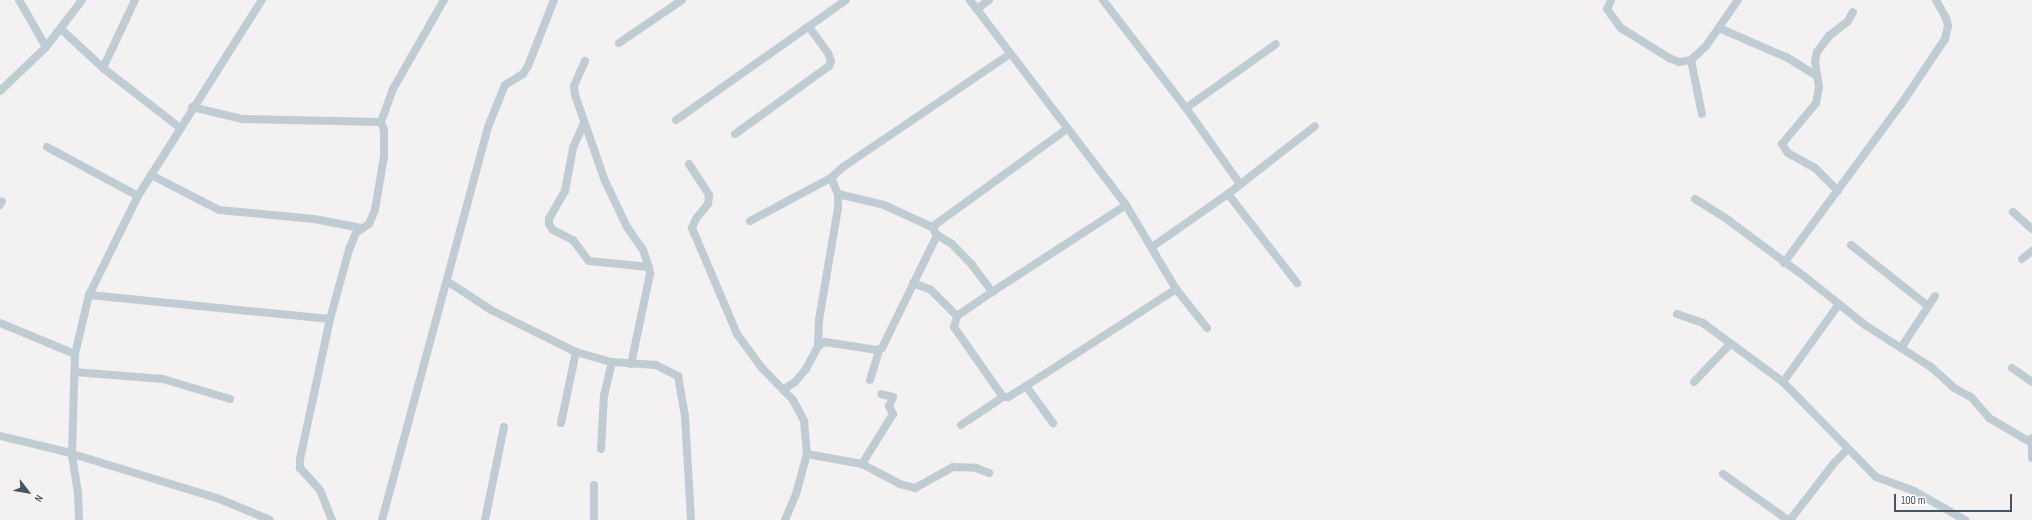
<!DOCTYPE html>
<html>
<head>
<meta charset="utf-8">
<style>
  body { margin:0 }
  #map { position:relative; width:2032px; height:520px; overflow:hidden; background:#f3f1f1; font-family:"Sofia Sans Condensed",sans-serif }
  div>[style] { position:absolute }
  .minor>* { height:8px; margin:-4px; padding:0 4px; transform-origin:4px; border-radius:4px; background:#c0ccd4 }
  span { translate:-50% -50%; white-space:nowrap; text-align:center; line-height:1.15; -webkit-text-stroke:3.5px #fff; paint-order:stroke }
  .north { position:absolute; left:8px; top:472px; width:40px; height:40px; -webkit-text-stroke:3px #fff; paint-order:stroke; rotate:121deg; font-size:11px; font-weight:700; line-height:16px; text-align:center; color:#465561 }
  .north::after { content:''; display:block; margin:auto; width:14px; height:18px; background:#465561; clip-path:polygon(50% 0,100% 100%,50% 72%,0 100%) }
  .scale { position:absolute; left:1894px; top:494px; width:118px; height:18px; box-sizing:border-box; border:2px solid #465561; border-top:0; padding-left:5px; font-size:12px; line-height:14px; white-space:nowrap; color:#465561; -webkit-text-stroke:3px #fff; paint-order:stroke }
</style>
</head>
<body>
<div id="map">
  <div class="minor">
    <i style="left:19px;top:0;width:54px;rotate:60.1deg"></i>
    <i style="left:1103px;top:0;width:136px;rotate:52.5deg"></i>
    <i style="left:1186px;top:108px;width:93px;rotate:54.6deg"></i>
    <i style="left:1611px;top:0;width:10px;rotate:114deg"></i>
    <i style="left:1607px;top:9px;width:24px;rotate:54deg"></i>
    <i style="left:1621px;top:28px;width:57px;rotate:32deg"></i>
    <i style="left:1669px;top:58px;width:11px;rotate:22deg"></i>
    <i style="left:1679px;top:62px;width:12px;rotate:-9deg"></i>
    <i style="left:1691px;top:60px;width:21px;rotate:-43deg"></i>
    <i style="left:1706px;top:46px;width:56px;rotate:-55.2deg"></i>
    <i style="left:977px;top:9px;width:15px;rotate:-37deg"></i>
    <i style="left:1719px;top:28px;width:75px;rotate:23.5deg"></i>
    <i style="left:1788px;top:58px;width:32px;rotate:32deg"></i>
    <i style="left:61px;top:29px;width:57px;rotate:42.9deg"></i>
    <i style="left:103px;top:68px;width:98px;rotate:37.9deg"></i>
    <i style="left:619px;top:43px;width:76px;rotate:-34.3deg"></i>
    <i style="left:1691px;top:60px;width:55px;rotate:78.5deg"></i>
    <i style="left:585px;top:61px;width:27px;rotate:114deg"></i>
    <i style="left:574px;top:86px;width:9px;rotate:84deg"></i>
    <i style="left:575px;top:95px;width:91px;rotate:70.8deg"></i>
    <i style="left:605px;top:181px;width:51px;rotate:64.4deg"></i>
    <i style="left:627px;top:227px;width:28px;rotate:55deg"></i>
    <i style="left:643px;top:250px;width:18px;rotate:71deg"></i>
    <i style="left:649px;top:267px;width:7px;rotate:82deg"></i>
    <i style="left:650px;top:274px;width:92px;rotate:101.9deg"></i>
    <i style="left:103px;top:68px;width:75px;rotate:-64.8deg"></i>
    <i style="left:0;top:91px;width:64px;rotate:-43.7deg"></i>
    <i style="left:46px;top:47px;width:59px;rotate:-52.5deg"></i>
    <i style="left:192px;top:107px;width:51px;rotate:13.5deg"></i>
    <i style="left:242px;top:119px;width:139px;rotate:1.2deg"></i>
    <i style="left:1186px;top:108px;width:110px;rotate:-35.4deg"></i>
    <i style="left:676px;top:120px;width:208px;rotate:-35.2deg"></i>
    <i style="left:584px;top:123px;width:27px;rotate:114deg"></i>
    <i style="left:573px;top:148px;width:44px;rotate:100.5deg"></i>
    <i style="left:565px;top:191px;width:32px;rotate:120deg"></i>
    <i style="left:549px;top:219px;width:5px;rotate:90deg"></i>
    <i style="left:549px;top:224px;width:7px;rotate:56deg"></i>
    <i style="left:553px;top:230px;width:22px;rotate:27deg"></i>
    <i style="left:573px;top:240px;width:26px;rotate:53deg"></i>
    <i style="left:589px;top:261px;width:60px;rotate:5.7deg"></i>
    <i style="left:735px;top:134px;width:116px;rotate:-35.9deg"></i>
    <i style="left:829px;top:66px;width:5px;rotate:-68deg"></i>
    <i style="left:831px;top:61px;width:9px;rotate:-111deg"></i>
    <i style="left:828px;top:53px;width:32px;rotate:-126deg"></i>
    <i style="left:47px;top:147px;width:103px;rotate:28.3deg"></i>
    <i style="left:689px;top:164px;width:37px;rotate:57deg"></i>
    <i style="left:709px;top:195px;width:9px;rotate:96deg"></i>
    <i style="left:708px;top:204px;width:19px;rotate:129deg"></i>
    <i style="left:696px;top:219px;width:10px;rotate:114deg"></i>
    <i style="left:692px;top:228px;width:115px;rotate:67deg"></i>
    <i style="left:737px;top:334px;width:42px;rotate:53.7deg"></i>
    <i style="left:762px;top:368px;width:45px;rotate:45.9deg"></i>
    <i style="left:793px;top:400px;width:24px;rotate:62deg"></i>
    <i style="left:804px;top:421px;width:33px;rotate:85deg"></i>
    <i style="left:807px;top:454px;width:41px;rotate:105.4deg"></i>
    <i style="left:796px;top:494px;width:28px;rotate:113deg"></i>
    <i style="left:151px;top:175px;width:76px;rotate:27.2deg"></i>
    <i style="left:219px;top:210px;width:95px;rotate:5.4deg"></i>
    <i style="left:314px;top:219px;width:48px;rotate:10.8deg"></i>
    <i style="left:1838px;top:191px;width:33px;rotate:-135deg"></i>
    <i style="left:1815px;top:168px;width:31px;rotate:-151deg"></i>
    <i style="left:1788px;top:153px;width:11px;rotate:-124deg"></i>
    <i style="left:1782px;top:144px;width:53px;rotate:-50.3deg"></i>
    <i style="left:1816px;top:103px;width:16px;rotate:-79deg"></i>
    <i style="left:1819px;top:87px;width:25px;rotate:-99deg"></i>
    <i style="left:1815px;top:62px;width:10px;rotate:-79deg"></i>
    <i style="left:1817px;top:52px;width:20px;rotate:-53deg"></i>
    <i style="left:1829px;top:36px;width:24px;rotate:-38deg"></i>
    <i style="left:1848px;top:21px;width:10px;rotate:-61deg"></i>
    <i style="left:838px;top:194px;width:47px;rotate:13.4deg"></i>
    <i style="left:884px;top:205px;width:53px;rotate:24.6deg"></i>
    <i style="left:932px;top:227px;width:9px;rotate:58deg"></i>
    <i style="left:937px;top:235px;width:17px;rotate:31deg"></i>
    <i style="left:952px;top:244px;width:29px;rotate:46deg"></i>
    <i style="left:972px;top:265px;width:34px;rotate:53deg"></i>
    <i style="left:992px;top:292px;width:42px;rotate:145.6deg"></i>
    <i style="left:957px;top:316px;width:11px;rotate:105deg"></i>
    <i style="left:954px;top:327px;width:85px;rotate:55deg"></i>
    <i style="left:1003px;top:397px;width:5px"></i>
    <i style="left:1008px;top:397px;width:21px;rotate:-31deg"></i>
    <i style="left:1026px;top:386px;width:179px;rotate:-32.9deg"></i>
    <i style="left:1176px;top:289px;width:98px;rotate:-120.8deg"></i>
    <i style="left:1126px;top:205px;width:258px;rotate:-127.3deg"></i>
    <i style="left:1228px;top:194px;width:113px;rotate:52.2deg"></i>
    <i style="left:1695px;top:199px;width:39px;rotate:32deg"></i>
    <i style="left:1728px;top:220px;width:101px;rotate:36.5deg"></i>
    <i style="left:1809px;top:280px;width:72px;rotate:38.8deg"></i>
    <i style="left:1865px;top:325px;width:78px;rotate:32.5deg"></i>
    <i style="left:1931px;top:367px;width:31px;rotate:42deg"></i>
    <i style="left:1954px;top:388px;width:19px;rotate:28deg"></i>
    <i style="left:1971px;top:397px;width:28px;rotate:49deg"></i>
    <i style="left:1989px;top:418px;width:48px;rotate:30.3deg"></i>
    <i style="left:0;top:205px;width:4px;rotate:-63deg"></i>
    <i style="left:2013px;top:212px;width:25px;rotate:42deg"></i>
    <i style="left:750px;top:221px;width:92px;rotate:-28deg"></i>
    <i style="left:932px;top:227px;width:167px;rotate:-36deg"></i>
    <i style="left:1851px;top:245px;width:98px;rotate:38.4deg"></i>
    <i style="left:1152px;top:247px;width:93px;rotate:-34.9deg"></i>
    <i style="left:1228px;top:194px;width:110px;rotate:-38deg"></i>
    <i style="left:2022px;top:259px;width:13px;rotate:-39deg"></i>
    <i style="left:1784px;top:263px;width:202px;rotate:-53.6deg"></i>
    <i style="left:1904px;top:100px;width:73px;rotate:-56.1deg"></i>
    <i style="left:1945px;top:39px;width:13px;rotate:-77deg"></i>
    <i style="left:1948px;top:26px;width:8px;rotate:-104deg"></i>
    <i style="left:1946px;top:18px;width:21px;rotate:-119deg"></i>
    <i style="left:447px;top:281px;width:53px;rotate:33.4deg"></i>
    <i style="left:491px;top:310px;width:95px;rotate:26.3deg"></i>
    <i style="left:576px;top:352px;width:37px;rotate:16deg"></i>
    <i style="left:612px;top:362px;width:44px;rotate:3.9deg"></i>
    <i style="left:656px;top:365px;width:25px;rotate:27deg"></i>
    <i style="left:678px;top:376px;width:41px;rotate:80.1deg"></i>
    <i style="left:685px;top:416px;width:104px;rotate:86.7deg"></i>
    <i style="left:913px;top:283px;width:19px;rotate:21deg"></i>
    <i style="left:931px;top:290px;width:37px;rotate:45deg"></i>
    <i style="left:1176px;top:289px;width:50px;rotate:51.5deg"></i>
    <i style="left:992px;top:292px;width:160px;rotate:-33deg"></i>
    <i style="left:89px;top:295px;width:242px;rotate:5.7deg"></i>
    <i style="left:1677px;top:314px;width:28px;rotate:19deg"></i>
    <i style="left:1703px;top:323px;width:99px;rotate:36.4deg"></i>
    <i style="left:1783px;top:382px;width:133px;rotate:45.6deg"></i>
    <i style="left:1876px;top:477px;width:40px;rotate:20.2deg"></i>
    <i style="left:1914px;top:491px;width:59px;rotate:29.6deg"></i>
    <i style="left:0;top:323px;width:81px;rotate:22.5deg"></i>
    <i style="left:818px;top:346px;width:26px;rotate:-88deg"></i>
    <i style="left:819px;top:320px;width:114px;rotate:-80.4deg"></i>
    <i style="left:838px;top:208px;width:14px;rotate:-90deg"></i>
    <i style="left:838px;top:194px;width:17px;rotate:-114deg"></i>
    <i style="left:831px;top:178px;width:16px;rotate:-43deg"></i>
    <i style="left:843px;top:167px;width:202px;rotate:-34.1deg"></i>
    <i style="left:1901px;top:348px;width:62px;rotate:-56.8deg"></i>
    <i style="left:2012px;top:368px;width:24px;rotate:35deg"></i>
    <i style="left:75px;top:372px;width:88px;rotate:4.5deg"></i>
    <i style="left:163px;top:379px;width:70px;rotate:16.6deg"></i>
    <i style="left:870px;top:380px;width:31px;rotate:-73deg"></i>
    <i style="left:1694px;top:382px;width:52px;rotate:-46.5deg"></i>
    <i style="left:1783px;top:382px;width:96px;rotate:-54.3deg"></i>
    <i style="left:1026px;top:386px;width:46px;rotate:53.9deg"></i>
    <i style="left:784px;top:389px;width:13px;rotate:-32deg"></i>
    <i style="left:795px;top:382px;width:17px;rotate:-50deg"></i>
    <i style="left:806px;top:369px;width:26px;rotate:-62deg"></i>
    <i style="left:818px;top:346px;width:8px;rotate:-30deg"></i>
    <i style="left:825px;top:342px;width:53px;rotate:8.7deg"></i>
    <i style="left:877px;top:350px;width:5px;rotate:-22deg"></i>
    <i style="left:882px;top:348px;width:126px;rotate:-64deg"></i>
    <i style="left:561px;top:423px;width:73px;rotate:-78.1deg"></i>
    <i style="left:961px;top:425px;width:50px;rotate:-33.7deg"></i>
    <i style="left:0;top:436px;width:65px;rotate:13.4deg"></i>
    <i style="left:63px;top:451px;width:161px;rotate:17deg"></i>
    <i style="left:217px;top:498px;width:57px;rotate:22.5deg"></i>
    <i style="left:2032px;top:438px;width:20px;rotate:90deg"></i>
    <i style="left:601px;top:449px;width:53px;rotate:-86.8deg"></i>
    <i style="left:604px;top:396px;width:35px;rotate:-77deg"></i>
    <i style="left:807px;top:454px;width:56px;rotate:10.3deg"></i>
    <i style="left:862px;top:464px;width:43px;rotate:27.8deg"></i>
    <i style="left:900px;top:484px;width:16px;rotate:15deg"></i>
    <i style="left:915px;top:488px;width:43px;rotate:-28.9deg"></i>
    <i style="left:953px;top:467px;width:23px;rotate:2deg"></i>
    <i style="left:976px;top:468px;width:14px;rotate:21deg"></i>
    <i style="left:862px;top:464px;width:59px;rotate:-58.2deg"></i>
    <i style="left:893px;top:414px;width:9px;rotate:-117deg"></i>
    <i style="left:889px;top:406px;width:10px;rotate:-66deg"></i>
    <i style="left:893px;top:397px;width:12px;rotate:-166deg"></i>
    <i style="left:1723px;top:474px;width:80px;rotate:35.3deg"></i>
    <i style="left:79px;top:520px;width:27px;rotate:-92deg"></i>
    <i style="left:78px;top:493px;width:38px;rotate:-99deg"></i>
    <i style="left:72px;top:455px;width:101px;rotate:-88.3deg"></i>
    <i style="left:75px;top:354px;width:61px;rotate:-76.7deg"></i>
    <i style="left:89px;top:295px;width:110px;rotate:-63.7deg"></i>
    <i style="left:138px;top:196px;width:232px;rotate:-57.7deg"></i>
    <i style="left:332px;top:520px;width:32px;rotate:-112deg"></i>
    <i style="left:320px;top:490px;width:30px;rotate:-132deg"></i>
    <i style="left:300px;top:468px;width:9px;rotate:-90deg"></i>
    <i style="left:300px;top:459px;width:143px;rotate:-77.9deg"></i>
    <i style="left:330px;top:319px;width:72px;rotate:-74.6deg"></i>
    <i style="left:349px;top:250px;width:18px;rotate:-68deg"></i>
    <i style="left:356px;top:233px;width:16px;rotate:-35deg"></i>
    <i style="left:369px;top:224px;width:15px;rotate:-67deg"></i>
    <i style="left:375px;top:210px;width:54px;rotate:-80.4deg"></i>
    <i style="left:384px;top:157px;width:27px;rotate:-90deg"></i>
    <i style="left:384px;top:130px;width:9px;rotate:-111deg"></i>
    <i style="left:381px;top:122px;width:35px;rotate:-70deg"></i>
    <i style="left:393px;top:89px;width:103px;rotate:-60.2deg"></i>
    <i style="left:382px;top:520px;width:407px;rotate:-74.9deg"></i>
    <i style="left:488px;top:127px;width:45px;rotate:-68deg"></i>
    <i style="left:505px;top:85px;width:21px;rotate:-31deg"></i>
    <i style="left:523px;top:74px;width:9px;rotate:-58deg"></i>
    <i style="left:528px;top:66px;width:71px;rotate:-68.5deg"></i>
    <i style="left:485px;top:520px;width:95px;rotate:-78.5deg"></i>
    <i style="left:594px;top:520px;width:35px;rotate:-90deg"></i>
    <i style="left:1790px;top:520px;width:73px;rotate:-52.2deg"></i>
    <i style="left:1835px;top:462px;width:18px;rotate:-45deg"></i>
  </div>
  <div class="north">N</div>
  <div class="scale">100 m</div>
</div>
</body>
</html>
